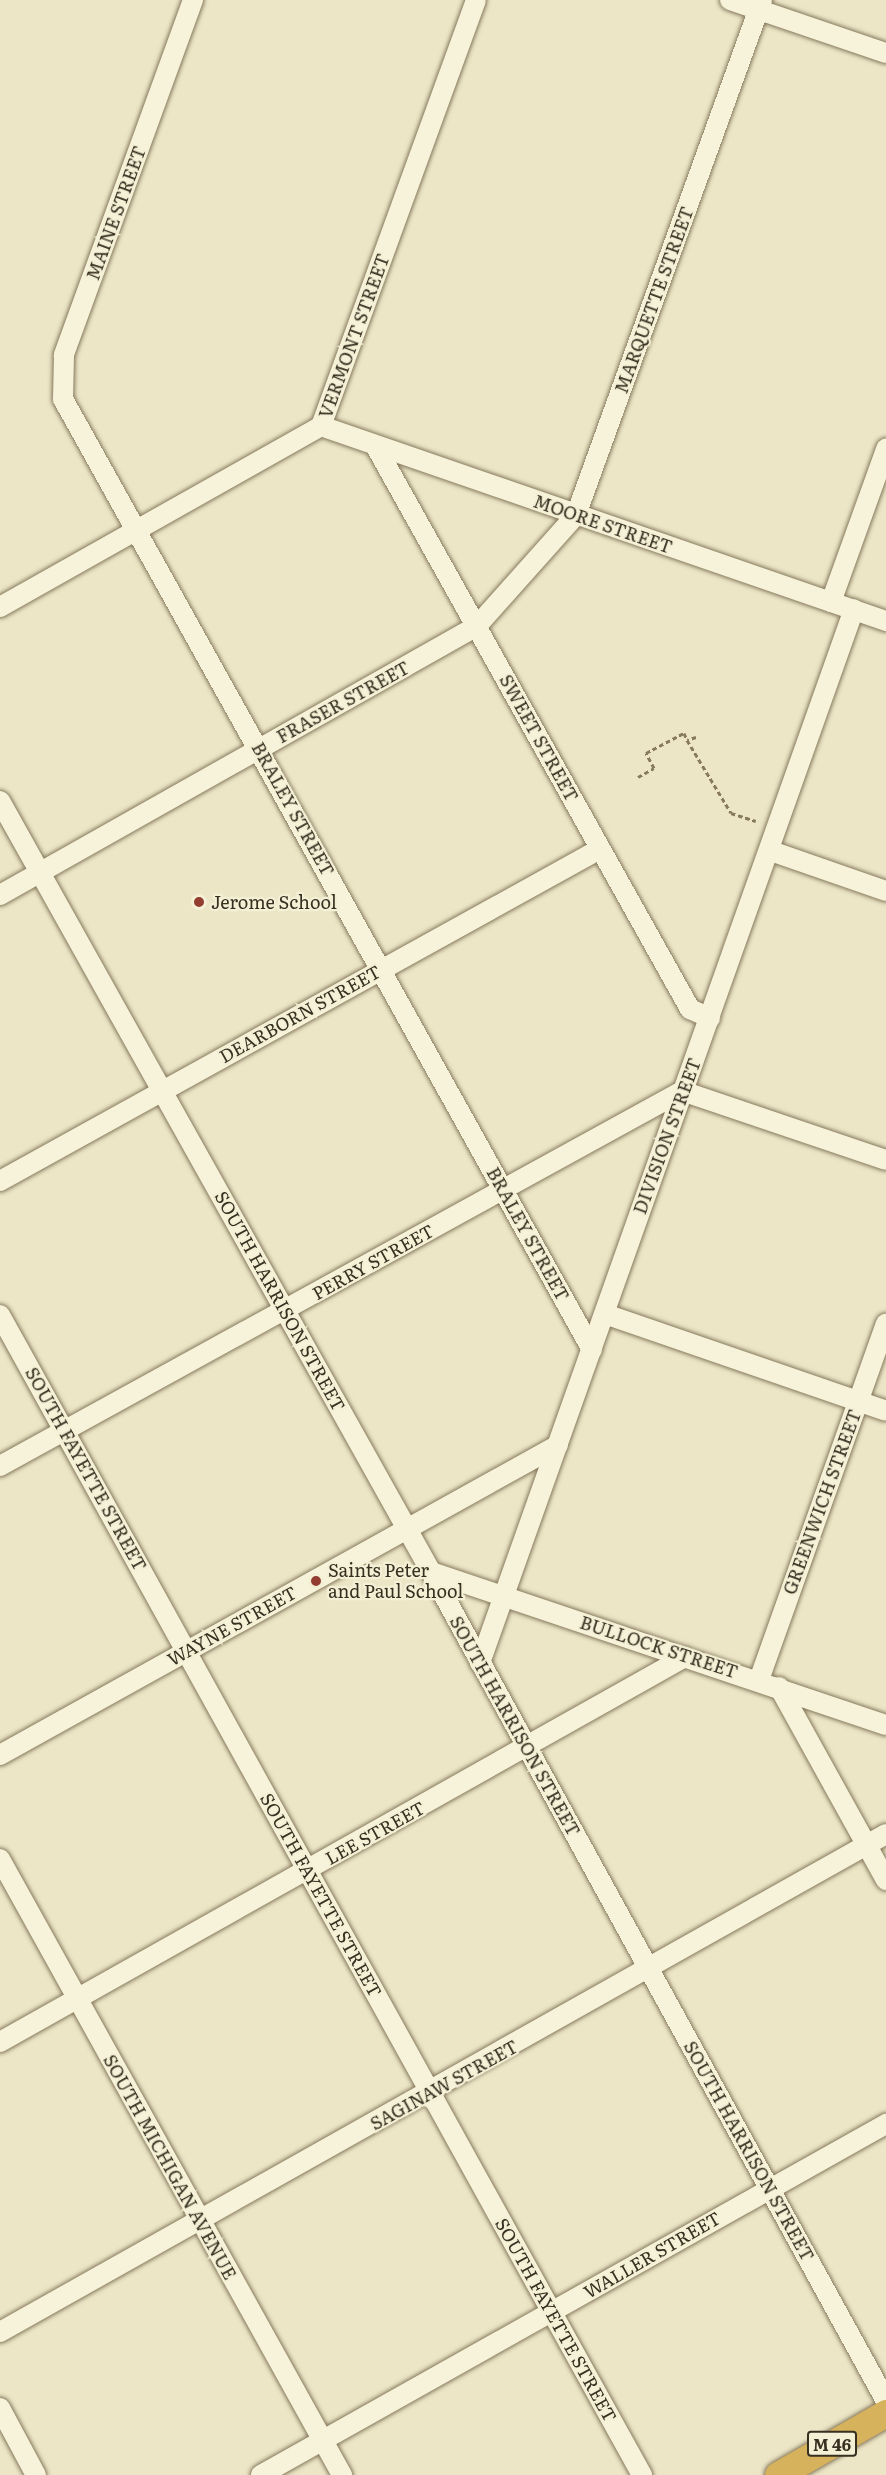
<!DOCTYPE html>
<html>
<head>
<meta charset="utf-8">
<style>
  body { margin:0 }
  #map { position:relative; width:886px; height:2475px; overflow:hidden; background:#ece6c7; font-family:Literata,serif }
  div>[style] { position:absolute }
  .path>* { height:3px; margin-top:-1.5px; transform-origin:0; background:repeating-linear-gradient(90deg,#87795d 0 4.5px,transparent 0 7.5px) }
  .roads { filter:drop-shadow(0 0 2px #87795d) drop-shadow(0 0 2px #87795d) }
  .minor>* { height:20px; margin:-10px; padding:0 10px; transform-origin:10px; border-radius:10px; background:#f7f3da }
  .highway>* { height:27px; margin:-13.5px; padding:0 13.5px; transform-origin:13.5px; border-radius:13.5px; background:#d6b25d }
  .dots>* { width:16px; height:16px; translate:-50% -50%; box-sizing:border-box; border:3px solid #f4f0d6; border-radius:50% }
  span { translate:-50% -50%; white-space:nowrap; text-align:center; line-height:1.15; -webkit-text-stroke:4.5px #f4f0d6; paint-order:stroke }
  .shield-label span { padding:2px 4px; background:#f4f0d6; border:2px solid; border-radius:4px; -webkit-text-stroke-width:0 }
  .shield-label { font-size:16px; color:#382f20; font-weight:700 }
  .street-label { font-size:18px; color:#382f20 }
  .poi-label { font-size:18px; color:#382f20 }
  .left { translate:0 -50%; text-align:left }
</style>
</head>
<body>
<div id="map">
  <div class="path">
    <i style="left:696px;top:737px;width:9px;rotate:162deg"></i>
    <i style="left:687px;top:740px;width:85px;rotate:58.9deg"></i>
    <i style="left:731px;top:813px;width:26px;rotate:18deg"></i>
    <i style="left:638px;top:777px;width:18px;rotate:-29deg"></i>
    <i style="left:654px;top:768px;width:17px;rotate:-118deg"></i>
    <i style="left:646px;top:753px;width:43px;rotate:-27.8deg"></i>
    <i style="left:684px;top:733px;width:8px;rotate:67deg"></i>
  </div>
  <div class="roads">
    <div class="minor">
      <i style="left:193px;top:0;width:378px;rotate:110deg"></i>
      <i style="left:64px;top:355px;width:44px;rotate:91.3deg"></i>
      <i style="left:63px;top:399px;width:1088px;rotate:60.91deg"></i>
      <i style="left:730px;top:0;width:165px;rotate:18.8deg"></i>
      <i style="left:321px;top:426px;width:598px;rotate:19.04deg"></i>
      <i style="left:376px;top:447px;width:644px;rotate:60.81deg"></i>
      <i style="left:690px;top:1009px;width:22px;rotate:24deg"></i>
      <i style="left:831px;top:602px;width:163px;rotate:-70.2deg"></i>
      <i style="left:0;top:607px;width:369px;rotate:-29.4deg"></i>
      <i style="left:321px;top:426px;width:453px;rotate:-70deg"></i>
      <i style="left:0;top:801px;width:883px;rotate:60.79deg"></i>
      <i style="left:431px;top:1572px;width:946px;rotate:61.24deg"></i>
      <i style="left:771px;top:851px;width:122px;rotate:19.2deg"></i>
      <i style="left:0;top:895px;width:548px;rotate:-29.42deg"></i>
      <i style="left:477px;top:626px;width:149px;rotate:-48.3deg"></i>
      <i style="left:576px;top:515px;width:548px;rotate:-70.14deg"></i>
      <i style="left:0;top:1181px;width:686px;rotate:-28.96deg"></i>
      <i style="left:605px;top:1314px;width:297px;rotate:19deg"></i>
      <i style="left:0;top:1315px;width:1326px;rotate:61.04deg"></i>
      <i style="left:0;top:1466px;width:778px;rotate:-28.8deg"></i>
      <i style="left:682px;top:1091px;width:215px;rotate:18.7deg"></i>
      <i style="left:431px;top:1572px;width:480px;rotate:18.6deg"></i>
      <i style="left:480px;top:1663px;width:1118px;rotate:-70.46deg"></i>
      <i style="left:759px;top:1680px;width:378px;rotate:-70.4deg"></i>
      <i style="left:779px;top:1687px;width:221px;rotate:61deg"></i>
      <i style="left:0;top:1755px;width:638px;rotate:-29.05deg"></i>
      <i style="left:0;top:1859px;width:705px;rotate:60.96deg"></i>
      <i style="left:0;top:2042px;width:786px;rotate:-29.34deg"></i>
      <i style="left:0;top:2332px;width:1016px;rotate:-29.34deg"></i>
      <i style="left:0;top:2408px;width:76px;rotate:61.8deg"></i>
      <i style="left:261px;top:2475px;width:717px;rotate:-29.32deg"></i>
    </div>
    <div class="highway">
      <i style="left:778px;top:2475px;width:125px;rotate:-29.9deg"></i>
    </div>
  </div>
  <div class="dots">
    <i style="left:199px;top:902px;background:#933d30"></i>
    <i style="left:316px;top:1581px;background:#933d30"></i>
  </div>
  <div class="shield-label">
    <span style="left:832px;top:2444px">M 46</span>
  </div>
  <div class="street-label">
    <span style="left:116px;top:213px;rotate:-70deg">MAINE STREET</span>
    <span style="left:654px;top:300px;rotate:-70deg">MARQUETTE STREET</span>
    <span style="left:354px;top:336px;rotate:-70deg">VERMONT STREET</span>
    <span style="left:603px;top:524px;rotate:19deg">MOORE STREET</span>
    <span style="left:343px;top:702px;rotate:-29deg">FRASER STREET</span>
    <span style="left:539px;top:738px;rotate:61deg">SWEET STREET</span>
    <span style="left:293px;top:809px;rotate:61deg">BRALEY STREET</span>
    <span style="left:300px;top:1014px;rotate:-29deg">DEARBORN STREET</span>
    <span style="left:667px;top:1136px;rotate:-70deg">DIVISION STREET</span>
    <span style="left:528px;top:1234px;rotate:61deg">BRALEY STREET</span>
    <span style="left:373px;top:1262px;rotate:-29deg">PERRY STREET</span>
    <span style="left:280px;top:1301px;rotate:61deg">SOUTH HARRISON STREET</span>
    <span style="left:86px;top:1469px;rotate:61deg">SOUTH FAYETTE STREET</span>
    <span style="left:822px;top:1502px;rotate:-70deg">GREENWICH STREET</span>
    <span style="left:232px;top:1626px;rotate:-29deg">WAYNE STREET</span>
    <span style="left:659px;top:1647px;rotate:18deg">BULLOCK STREET</span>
    <span style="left:515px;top:1726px;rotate:61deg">SOUTH HARRISON STREET</span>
    <span style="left:375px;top:1833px;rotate:-29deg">LEE STREET</span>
    <span style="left:321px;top:1895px;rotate:61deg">SOUTH FAYETTE STREET</span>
    <span style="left:444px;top:2085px;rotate:-29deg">SAGINAW STREET</span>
    <span style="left:749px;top:2151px;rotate:61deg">SOUTH HARRISON STREET</span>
    <span style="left:170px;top:2167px;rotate:61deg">SOUTH MICHIGAN AVENUE</span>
    <span style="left:652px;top:2255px;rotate:-30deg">WALLER STREET</span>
    <span style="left:556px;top:2320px;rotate:61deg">SOUTH FAYETTE STREET</span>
  </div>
  <div class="poi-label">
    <span class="left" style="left:211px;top:902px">Jerome School</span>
    <span class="left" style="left:328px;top:1581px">Saints Peter<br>and Paul School</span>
  </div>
</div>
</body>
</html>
